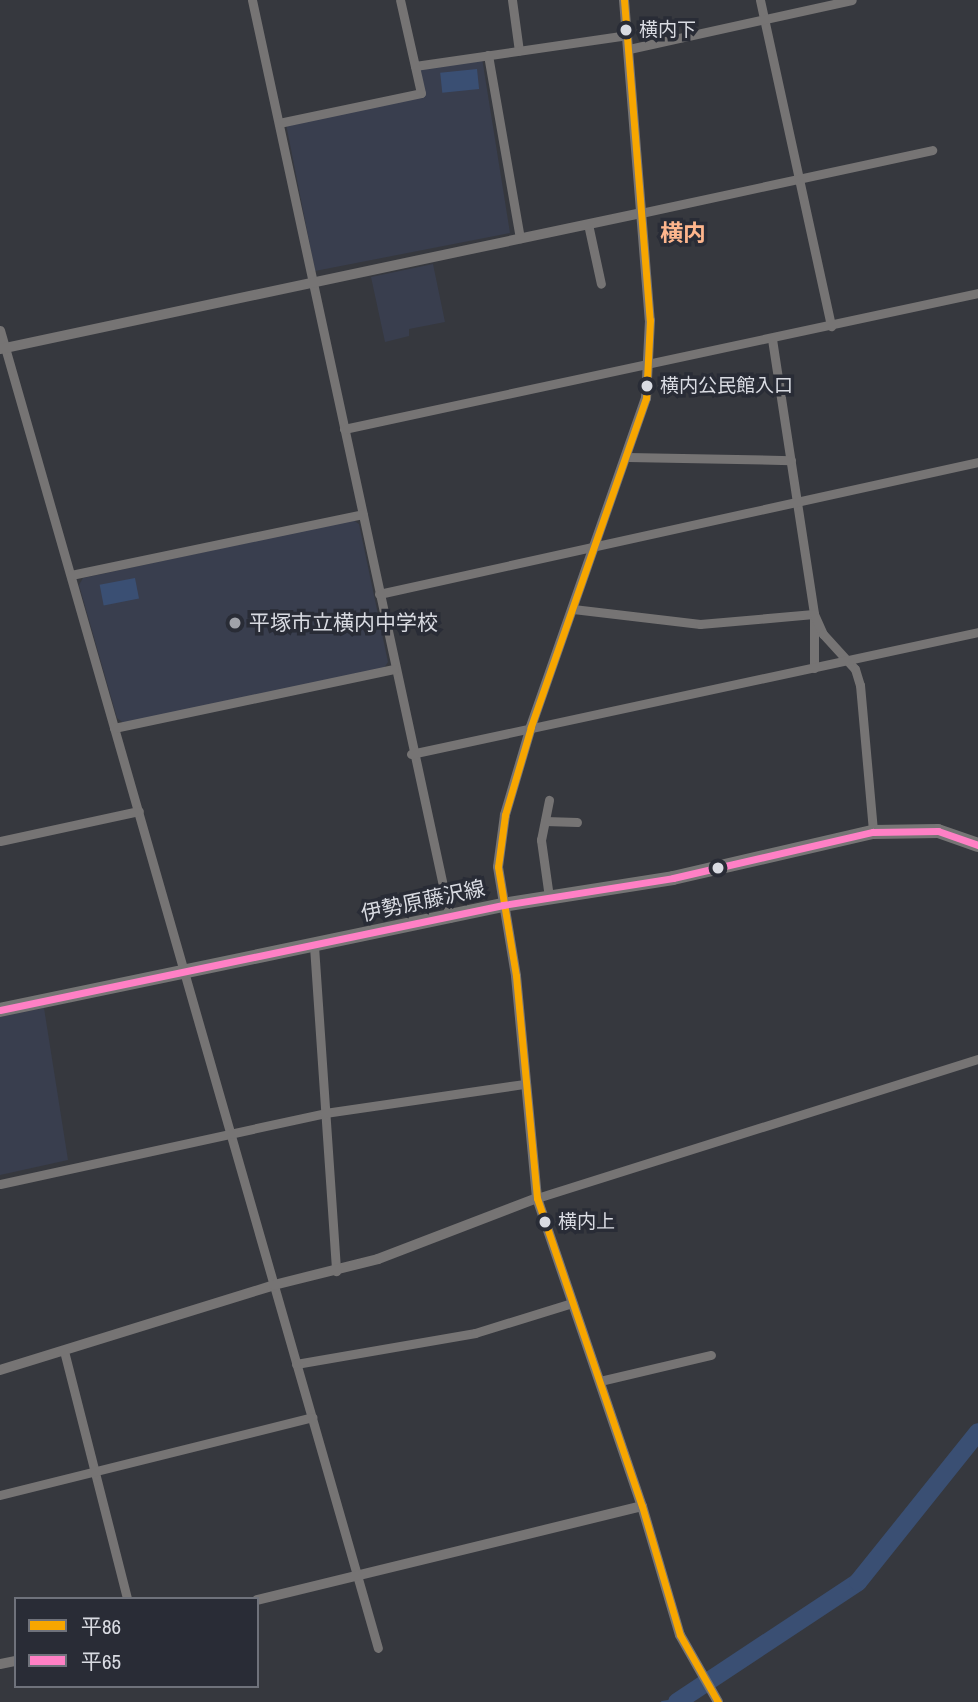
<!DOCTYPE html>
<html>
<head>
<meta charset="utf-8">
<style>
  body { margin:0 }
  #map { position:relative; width:978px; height:1702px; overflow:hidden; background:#36383e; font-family:"Archivo Narrow","Noto Sans JP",sans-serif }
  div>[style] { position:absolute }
  .built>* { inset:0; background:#393e4e }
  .water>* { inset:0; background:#3a4f73; transform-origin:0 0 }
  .stream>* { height:2.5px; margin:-1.25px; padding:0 1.25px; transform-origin:1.25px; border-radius:1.25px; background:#3a4f73 }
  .river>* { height:18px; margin:-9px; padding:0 9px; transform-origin:9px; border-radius:9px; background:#3a4f73 }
  .minor>* { height:9px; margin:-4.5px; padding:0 4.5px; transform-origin:4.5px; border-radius:4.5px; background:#767474 }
  .tertiary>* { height:10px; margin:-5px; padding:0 5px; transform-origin:5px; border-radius:5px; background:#767474 }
  .primary>* { height:14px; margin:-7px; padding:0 7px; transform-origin:7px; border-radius:7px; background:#767575 }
  .bus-1>* { height:7px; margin:-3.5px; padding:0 3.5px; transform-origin:3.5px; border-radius:3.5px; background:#f7a600 }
  .bus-2>* { height:7px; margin:-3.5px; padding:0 3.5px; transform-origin:3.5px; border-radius:3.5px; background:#ff80c5 }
  .dots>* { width:19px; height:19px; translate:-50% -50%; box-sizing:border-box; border:4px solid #292c36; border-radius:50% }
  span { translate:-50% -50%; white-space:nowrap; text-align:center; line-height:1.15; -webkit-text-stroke:7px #292c36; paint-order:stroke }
  .bus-label { font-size:19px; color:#d9dbe2 }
  .left { translate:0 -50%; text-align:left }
  .poi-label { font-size:21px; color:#d9dbe2 }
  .street-label { font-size:21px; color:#d9dbe2 }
  .neighbourhood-label { font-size:23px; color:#feb68d; font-weight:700 }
  .legend { position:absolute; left:14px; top:1597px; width:245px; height:91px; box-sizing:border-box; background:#292c36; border:2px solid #6f727b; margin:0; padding:9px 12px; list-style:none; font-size:21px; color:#d9dbe2 }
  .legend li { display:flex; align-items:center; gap:14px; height:35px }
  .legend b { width:35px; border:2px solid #6f727b }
</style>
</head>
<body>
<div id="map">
  <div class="built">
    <i style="clip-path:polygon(482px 58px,510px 233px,315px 271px,286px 124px,423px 97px,419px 68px)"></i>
    <i style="clip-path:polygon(433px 264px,445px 322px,409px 329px,409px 336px,385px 342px,371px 277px)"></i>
    <i style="clip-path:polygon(353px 520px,359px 524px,388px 662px,384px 668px,125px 724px,117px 718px,79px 585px,83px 578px)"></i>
    <i style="clip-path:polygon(44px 1008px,68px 1160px,0 1175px,0 1017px)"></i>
  </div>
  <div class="water">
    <i style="left:477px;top:69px;width:20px;height:37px;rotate:84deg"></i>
    <i style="left:135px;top:578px;width:21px;height:36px;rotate:79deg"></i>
  </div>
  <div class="stream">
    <i style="left:662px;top:1702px;width:19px;rotate:-9deg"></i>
  </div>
  <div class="river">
    <i style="left:677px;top:1702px;width:217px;rotate:-33.5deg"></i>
    <i style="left:858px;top:1582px;width:192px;rotate:-51.3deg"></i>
  </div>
  <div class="minor">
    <i style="left:252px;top:0;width:939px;rotate:77.83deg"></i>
    <i style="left:512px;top:0;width:51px;rotate:82.2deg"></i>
    <i style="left:760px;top:0;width:334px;rotate:77.7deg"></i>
    <i style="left:629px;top:49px;width:228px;rotate:-12.4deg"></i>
    <i style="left:488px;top:55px;width:186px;rotate:80.1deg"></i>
    <i style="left:415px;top:66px;width:215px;rotate:-8.3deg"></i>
    <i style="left:279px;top:123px;width:145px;rotate:-11.9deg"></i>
    <i style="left:421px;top:93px;width:95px;rotate:-102.7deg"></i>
    <i style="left:641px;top:213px;width:298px;rotate:-12.2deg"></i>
    <i style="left:588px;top:224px;width:61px;rotate:77.8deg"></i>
    <i style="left:0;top:330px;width:1371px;rotate:74deg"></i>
    <i style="left:772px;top:339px;width:278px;rotate:81.3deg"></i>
    <i style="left:814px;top:614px;width:54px;rotate:90deg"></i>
    <i style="left:344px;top:429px;width:648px;rotate:-12.11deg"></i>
    <i style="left:628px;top:457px;width:163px;rotate:1.1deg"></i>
    <i style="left:71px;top:575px;width:298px;rotate:-11.8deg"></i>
    <i style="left:379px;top:594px;width:613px;rotate:-12.43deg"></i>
    <i style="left:573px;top:609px;width:128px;rotate:6.7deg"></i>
    <i style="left:700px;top:624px;width:114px;rotate:-5deg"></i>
    <i style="left:814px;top:614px;width:22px;rotate:66deg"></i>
    <i style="left:823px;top:634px;width:47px;rotate:47.6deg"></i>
    <i style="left:855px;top:669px;width:17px;rotate:73deg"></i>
    <i style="left:860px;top:685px;width:148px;rotate:84.9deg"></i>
    <i style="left:114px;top:728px;width:286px;rotate:-11.9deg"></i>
    <i style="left:411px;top:754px;width:580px;rotate:-12.14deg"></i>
    <i style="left:545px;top:821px;width:32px;rotate:2deg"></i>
    <i style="left:0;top:841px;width:142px;rotate:-12.2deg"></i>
    <i style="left:549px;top:897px;width:58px;rotate:-98deg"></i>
    <i style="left:541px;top:840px;width:41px;rotate:-78.7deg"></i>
    <i style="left:314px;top:946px;width:326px;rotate:86.1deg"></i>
    <i style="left:0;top:1184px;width:333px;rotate:-12.3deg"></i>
    <i style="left:325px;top:1113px;width:202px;rotate:-8.3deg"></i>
    <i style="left:537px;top:1198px;width:462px;rotate:-17.5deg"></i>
    <i style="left:64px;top:1351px;width:256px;rotate:75.7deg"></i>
    <i style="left:296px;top:1364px;width:182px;rotate:-9.8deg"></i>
    <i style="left:475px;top:1333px;width:102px;rotate:-17.2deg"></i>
    <i style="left:600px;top:1381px;width:114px;rotate:-13.2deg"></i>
    <i style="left:0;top:1495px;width:322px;rotate:-14deg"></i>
  </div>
  <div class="tertiary">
    <i style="left:624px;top:0;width:321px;rotate:85.4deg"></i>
    <i style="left:650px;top:320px;width:78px;rotate:92.9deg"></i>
    <i style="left:646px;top:398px;width:349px;rotate:109.3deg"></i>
    <i style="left:531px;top:727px;width:92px;rotate:106.5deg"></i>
    <i style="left:505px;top:815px;width:52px;rotate:97.7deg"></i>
    <i style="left:498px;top:867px;width:110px;rotate:80.6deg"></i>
    <i style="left:516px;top:976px;width:223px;rotate:84.6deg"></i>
    <i style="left:537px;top:1198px;width:325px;rotate:71.2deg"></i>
    <i style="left:642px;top:1506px;width:134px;rotate:73.6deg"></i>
    <i style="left:680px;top:1635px;width:77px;rotate:60.4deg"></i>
    <i style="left:0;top:349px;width:655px;rotate:-11.98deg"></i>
    <i style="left:0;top:1370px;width:287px;rotate:-17.2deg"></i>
    <i style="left:274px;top:1285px;width:107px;rotate:-14deg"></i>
    <i style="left:378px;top:1259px;width:170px;rotate:-21deg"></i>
    <i style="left:257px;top:1600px;width:396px;rotate:-13.7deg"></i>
    <i style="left:0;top:1664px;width:16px;rotate:-11deg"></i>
  </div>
  <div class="primary">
    <i style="left:0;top:1010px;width:514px;rotate:-11.79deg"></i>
    <i style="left:503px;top:905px;width:172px;rotate:-9deg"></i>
    <i style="left:673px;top:878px;width:205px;rotate:-13deg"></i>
    <i style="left:873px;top:832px;width:65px;rotate:-0.9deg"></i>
    <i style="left:938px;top:831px;width:42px;rotate:19.3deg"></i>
  </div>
  <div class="bus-1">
    <i style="left:624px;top:0;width:321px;rotate:85.4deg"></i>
    <i style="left:650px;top:320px;width:78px;rotate:92.9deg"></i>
    <i style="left:646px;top:398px;width:349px;rotate:109.3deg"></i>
    <i style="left:531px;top:727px;width:92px;rotate:106.5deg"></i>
    <i style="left:505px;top:815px;width:52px;rotate:97.7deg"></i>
    <i style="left:498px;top:867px;width:110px;rotate:80.6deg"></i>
    <i style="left:516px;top:976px;width:223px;rotate:84.6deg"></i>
    <i style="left:537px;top:1198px;width:325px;rotate:71.2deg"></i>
    <i style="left:642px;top:1506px;width:134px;rotate:73.6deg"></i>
    <i style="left:680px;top:1635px;width:77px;rotate:60.4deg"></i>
  </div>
  <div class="bus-2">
    <i style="left:0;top:1010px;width:514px;rotate:-11.79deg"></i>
    <i style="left:503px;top:905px;width:172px;rotate:-9deg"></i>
    <i style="left:673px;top:878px;width:205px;rotate:-13deg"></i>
    <i style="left:873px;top:832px;width:65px;rotate:-0.9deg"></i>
    <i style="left:938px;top:831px;width:42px;rotate:19.3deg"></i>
  </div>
  <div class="dots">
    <i style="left:626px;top:30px;background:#d9dbe2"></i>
    <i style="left:647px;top:386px;background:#d9dbe2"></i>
    <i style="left:235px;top:623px;background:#a0a2a9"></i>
    <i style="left:718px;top:868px;background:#d9dbe2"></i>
    <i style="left:545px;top:1222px;background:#d9dbe2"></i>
  </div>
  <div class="bus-label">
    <span class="left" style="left:639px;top:30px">横内下</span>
    <span class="left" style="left:660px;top:386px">横内公民館入口</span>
    <span class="left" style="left:558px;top:1222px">横内上</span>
  </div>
  <div class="poi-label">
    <span class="left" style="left:249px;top:623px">平塚市立横内中学校</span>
  </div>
  <div class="street-label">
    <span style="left:423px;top:901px;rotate:-12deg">伊勢原藤沢線</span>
  </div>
  <div class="neighbourhood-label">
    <span style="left:683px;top:233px">横内</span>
  </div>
  <ul class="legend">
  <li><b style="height:9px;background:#f7a600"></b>平86</li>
  <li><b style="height:9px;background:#ff80c5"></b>平65</li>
  </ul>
</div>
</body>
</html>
